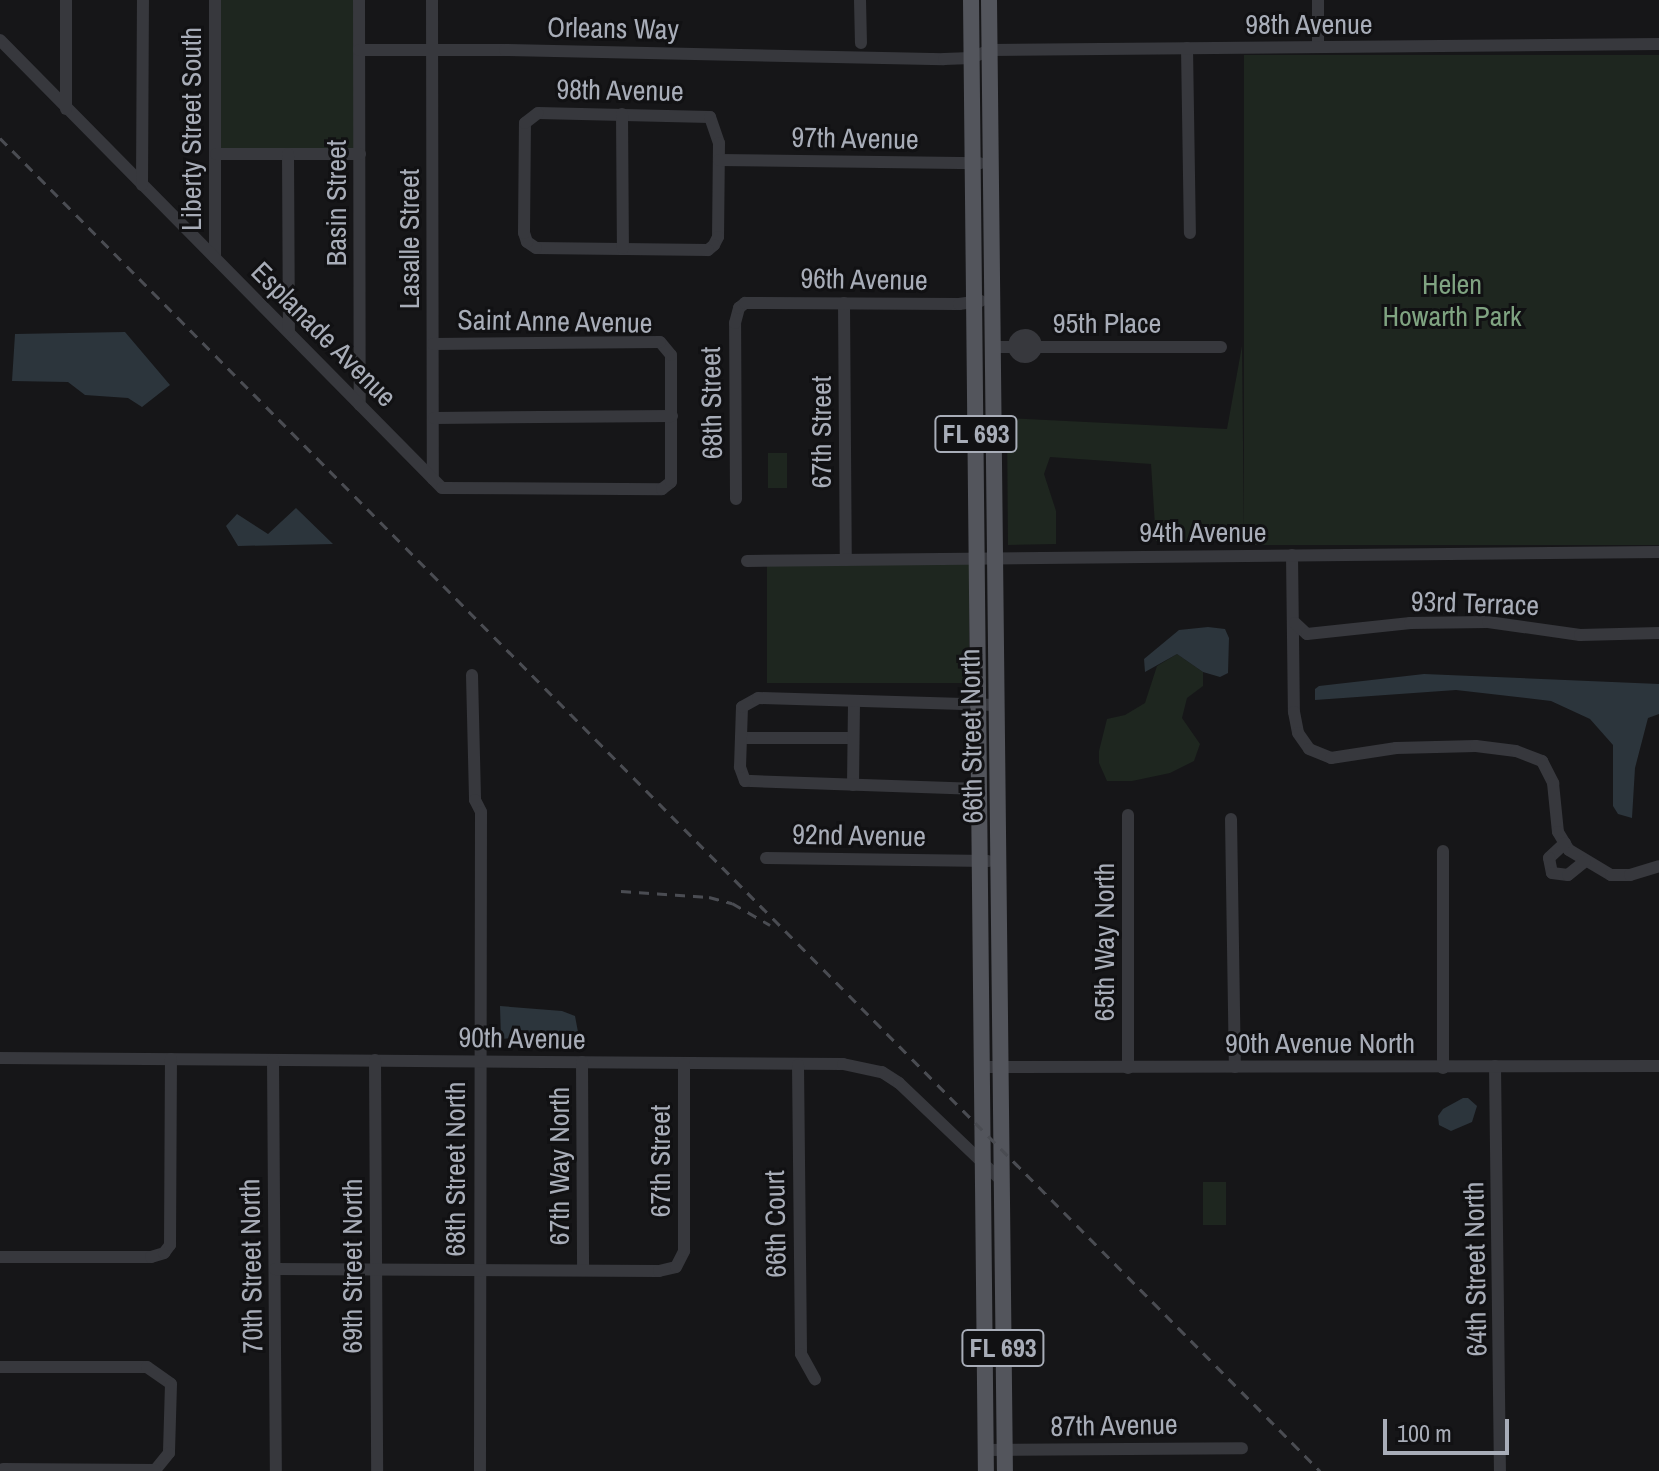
<!DOCTYPE html>
<html>
<head>
<meta charset="utf-8">
<style>
  body { margin:0 }
  #map { position:relative; width:1659px; height:1471px; overflow:hidden; background:#161618; font-family:"Archivo Narrow",sans-serif }
  div>[style] { position:absolute }
  .green>* { inset:0; background:#1e261f; transform-origin:0 0 }
  .water>* { inset:0; background:#2c353c }
  .minor>* { height:12px; margin:-6px; padding:0 6px; transform-origin:6px; border-radius:6px; background:#37383d }
  .minor>.ring { margin:-6px; padding:0; box-sizing:content-box; background:none; border:12px solid #37383d; border-radius:50% }
  .major>* { height:16px; margin:-8px; padding:0 8px; transform-origin:8px; border-radius:8px; background:#53555c }
  .rail>* { height:3px; margin-top:-1.5px; transform-origin:0; background:repeating-linear-gradient(90deg,#4a4c52 0 10px,transparent 0 18px) }
  span { translate:-50% -50%; white-space:nowrap; text-align:center; line-height:1.15; -webkit-text-stroke:6px #111113; paint-order:stroke }
  .shield-label span { padding:2px 6px; background:#111113; border:2px solid; border-radius:6px; -webkit-text-stroke-width:0 }
  .shield-label { font-size:26px; color:#a8adb8; font-weight:700 }
  .street-label { font-size:28px; color:#a8adb8 }
  .park-label { font-size:28px; color:#7fa381 }
  .scale { position:absolute; left:1383px; top:1419px; width:126px; height:36px; box-sizing:border-box; border:4px solid #a8adb8; border-top:0; padding-left:10px; font-size:24px; line-height:28px; white-space:nowrap; color:#a8adb8; -webkit-text-stroke:6px #111113; paint-order:stroke }
</style>
</head>
<body>
<div id="map">
  <div class="green">
    <i style="left:212px;top:0;width:149px;height:157px"></i>
    <i style="left:1659px;top:55px;width:490px;height:415px;rotate:90deg"></i>
    <i style="clip-path:polygon(1242px 346px,1244px 541px,1156px 541px,1151px 464px,1050px 457px,1044px 474px,1056px 511px,1056px 544px,1008px 545px,1007px 418px,1227px 429px)"></i>
    <i style="left:768px;top:453px;width:19px;height:35px"></i>
    <i style="left:969px;top:562px;width:121px;height:202px;rotate:90deg"></i>
    <i style="clip-path:polygon(1177px 654px,1203px 672px,1203px 686px,1187px 698px,1182px 718px,1200px 744px,1194px 761px,1170px 773px,1132px 781px,1107px 781px,1099px 763px,1099px 751px,1107px 719px,1125px 715px,1145px 703px,1157px 666px)"></i>
    <i style="left:1203px;top:1182px;width:23px;height:43px"></i>
  </div>
  <div class="water">
    <i style="clip-path:polygon(125px 332px,170px 385px,142px 407px,128px 398px,85px 395px,68px 382px,12px 381px,15px 334px)"></i>
    <i style="clip-path:polygon(296px 508px,333px 544px,238px 546px,226px 526px,237px 514px,268px 534px)"></i>
    <i style="clip-path:polygon(1208px 627px,1225px 629px,1229px 638px,1228px 673px,1220px 677px,1203px 672px,1177px 654px,1145px 672px,1144px 659px,1179px 630px)"></i>
    <i style="clip-path:polygon(1424px 674px,1659px 684px,1659px 714px,1648px 718px,1635px 768px,1632px 818px,1618px 814px,1613px 806px,1613px 745px,1590px 719px,1551px 701px,1456px 690px,1315px 700px,1315px 689px,1319px 686px)"></i>
    <i style="clip-path:polygon(500px 1006px,562px 1011px,575px 1016px,578px 1032px,501px 1039px)"></i>
    <i style="clip-path:polygon(1463px 1098px,1468px 1098px,1477px 1106px,1472px 1122px,1451px 1131px,1439px 1125px,1438px 1116px,1443px 1109px)"></i>
  </div>
  <div class="minor">
    <i style="left:215px;top:0;width:258px;rotate:90deg"></i>
    <i style="left:359px;top:0;width:405px;rotate:89.9deg"></i>
    <i style="left:432px;top:0;width:479px;rotate:89.9deg"></i>
    <i style="left:860px;top:0;width:43px;rotate:88.7deg"></i>
    <i style="left:1318px;top:0;width:46px;rotate:90deg"></i>
    <i style="left:0;top:40px;width:629px;rotate:45.39deg"></i>
    <i style="left:442px;top:488px;width:220px;rotate:0.3deg"></i>
    <i style="left:662px;top:489px;width:11px;rotate:-38deg"></i>
    <i style="left:671px;top:482px;width:127px;rotate:-90deg"></i>
    <i style="left:671px;top:355px;width:17px;rotate:-130deg"></i>
    <i style="left:660px;top:342px;width:227px;rotate:179.5deg"></i>
    <i style="left:1187px;top:48px;width:185px;rotate:89.1deg"></i>
    <i style="left:359px;top:50px;width:146px"></i>
    <i style="left:505px;top:50px;width:439px;rotate:1.2deg"></i>
    <i style="left:944px;top:59px;width:27px;rotate:-2deg"></i>
    <i style="left:971px;top:58px;width:21px;rotate:-23deg"></i>
    <i style="left:990px;top:50px;width:669px;rotate:-0.51deg"></i>
    <i style="left:66px;top:109px;width:109px;rotate:-90deg"></i>
    <i style="left:538px;top:113px;width:172px;rotate:1.3deg"></i>
    <i style="left:710px;top:117px;width:28px;rotate:71deg"></i>
    <i style="left:719px;top:143px;width:94px;rotate:90.6deg"></i>
    <i style="left:718px;top:237px;width:9px;rotate:117deg"></i>
    <i style="left:714px;top:245px;width:8px;rotate:140deg"></i>
    <i style="left:708px;top:250px;width:172px;rotate:-179.3deg"></i>
    <i style="left:536px;top:248px;width:11px;rotate:-146deg"></i>
    <i style="left:527px;top:242px;width:9px;rotate:-108deg"></i>
    <i style="left:524px;top:233px;width:110px;rotate:-89.5deg"></i>
    <i style="left:525px;top:123px;width:16px;rotate:-38deg"></i>
    <i style="left:622px;top:114px;width:134px;rotate:89.6deg"></i>
    <i style="left:216px;top:154px;width:144px"></i>
    <i style="left:288px;top:154px;width:178px;rotate:89.7deg"></i>
    <i style="left:719px;top:160px;width:261px;rotate:0.7deg"></i>
    <i style="left:142px;top:185px;width:185px;rotate:-89.7deg"></i>
    <i style="left:844px;top:303px;width:257px;rotate:89.6deg"></i>
    <i class="ring" style="left:1014px;top:335px;width:10px;height:10px"></i>
    <i style="left:992px;top:347px;width:229px"></i>
    <i style="left:434px;top:418px;width:238px;rotate:-0.5deg"></i>
    <i style="left:736px;top:499px;width:176px;rotate:-90.3deg"></i>
    <i style="left:735px;top:323px;width:16px;rotate:-75deg"></i>
    <i style="left:739px;top:308px;width:8px;rotate:-40deg"></i>
    <i style="left:745px;top:303px;width:214px;rotate:0.3deg"></i>
    <i style="left:959px;top:304px;width:22px;rotate:-8deg"></i>
    <i style="left:1292px;top:555px;width:157px;rotate:89.3deg"></i>
    <i style="left:1294px;top:712px;width:21px;rotate:79deg"></i>
    <i style="left:1298px;top:733px;width:19px;rotate:55deg"></i>
    <i style="left:1309px;top:749px;width:24px;rotate:22deg"></i>
    <i style="left:1331px;top:758px;width:66px;rotate:-8.7deg"></i>
    <i style="left:1396px;top:748px;width:80px;rotate:-1.4deg"></i>
    <i style="left:1476px;top:746px;width:40px;rotate:7.1deg"></i>
    <i style="left:1516px;top:751px;width:28px;rotate:21deg"></i>
    <i style="left:1542px;top:761px;width:25px;rotate:63deg"></i>
    <i style="left:1553px;top:783px;width:49px;rotate:84.2deg"></i>
    <i style="left:1558px;top:832px;width:21px;rotate:59deg"></i>
    <i style="left:1569px;top:850px;width:49px;rotate:30.8deg"></i>
    <i style="left:1611px;top:875px;width:19px"></i>
    <i style="left:1630px;top:875px;width:30px;rotate:-17deg"></i>
    <i style="left:747px;top:561px;width:912px;rotate:-0.57deg"></i>
    <i style="left:1295px;top:623px;width:16px;rotate:43deg"></i>
    <i style="left:1307px;top:634px;width:104px;rotate:-6.1deg"></i>
    <i style="left:1410px;top:623px;width:78px;rotate:-0.7deg"></i>
    <i style="left:1488px;top:622px;width:93px;rotate:8deg"></i>
    <i style="left:1580px;top:635px;width:79px;rotate:-1.5deg"></i>
    <i style="left:472px;top:675px;width:125px;rotate:88.6deg"></i>
    <i style="left:475px;top:800px;width:13px;rotate:63deg"></i>
    <i style="left:481px;top:812px;width:659px;rotate:90.09deg"></i>
    <i style="left:741px;top:738px;width:112px"></i>
    <i style="left:853px;top:785px;width:84px;rotate:-89.3deg"></i>
    <i style="left:979px;top:789px;width:234px;rotate:-178deg"></i>
    <i style="left:745px;top:781px;width:15px;rotate:-110deg"></i>
    <i style="left:740px;top:767px;width:60px;rotate:-88.1deg"></i>
    <i style="left:742px;top:707px;width:18px;rotate:-29deg"></i>
    <i style="left:758px;top:698px;width:239px;rotate:1.7deg"></i>
    <i style="left:1128px;top:815px;width:253px;rotate:90deg"></i>
    <i style="left:1231px;top:819px;width:248px;rotate:89.1deg"></i>
    <i style="left:1565px;top:843px;width:22px;rotate:137deg"></i>
    <i style="left:1549px;top:858px;width:15px;rotate:79deg"></i>
    <i style="left:1552px;top:873px;width:16px;rotate:7deg"></i>
    <i style="left:1568px;top:875px;width:21px;rotate:-39deg"></i>
    <i style="left:1443px;top:851px;width:217px;rotate:90deg"></i>
    <i style="left:766px;top:858px;width:222px;rotate:0.8deg"></i>
    <i style="left:0;top:1058px;width:843px;rotate:0.41deg"></i>
    <i style="left:843px;top:1064px;width:40px;rotate:12deg"></i>
    <i style="left:882px;top:1072px;width:20px;rotate:33deg"></i>
    <i style="left:899px;top:1083px;width:141px;rotate:43.6deg"></i>
    <i style="left:273px;top:1060px;width:411px;rotate:89.6deg"></i>
    <i style="left:375px;top:1060px;width:411px;rotate:89.7deg"></i>
    <i style="left:582px;top:1062px;width:208px;rotate:89.7deg"></i>
    <i style="left:798px;top:1065px;width:289px;rotate:89.4deg"></i>
    <i style="left:801px;top:1354px;width:29px;rotate:61deg"></i>
    <i style="left:1495px;top:1066px;width:405px;rotate:89.3deg"></i>
    <i style="left:982px;top:1067px;width:677px;rotate:-0.08deg"></i>
    <i style="left:0;top:1257px;width:151px"></i>
    <i style="left:151px;top:1257px;width:14px;rotate:-17deg"></i>
    <i style="left:164px;top:1253px;width:10px;rotate:-53deg"></i>
    <i style="left:170px;top:1245px;width:186px;rotate:-89.7deg"></i>
    <i style="left:275px;top:1269px;width:384px;rotate:0.3deg"></i>
    <i style="left:659px;top:1271px;width:17px;rotate:-13deg"></i>
    <i style="left:676px;top:1267px;width:18px;rotate:-63deg"></i>
    <i style="left:684px;top:1251px;width:187px;rotate:-90deg"></i>
    <i style="left:0;top:1367px;width:147px"></i>
    <i style="left:147px;top:1367px;width:29px;rotate:35deg"></i>
    <i style="left:171px;top:1384px;width:69px;rotate:91.7deg"></i>
    <i style="left:169px;top:1453px;width:22px;rotate:129deg"></i>
    <i style="left:155px;top:1470px;width:152px;rotate:-179.6deg"></i>
    <i style="left:986px;top:1450px;width:256px;rotate:-0.4deg"></i>
  </div>
  <div class="major">
    <i style="left:971px;top:0;width:1471px;rotate:89.42deg"></i>
    <i style="left:989px;top:0;width:1471px;rotate:89.38deg"></i>
  </div>
  <div class="rail">
    <i style="left:0;top:138px;width:1876px;rotate:45.28deg"></i>
    <i style="left:621px;top:891px;width:88px;rotate:3.9deg"></i>
    <i style="left:709px;top:897px;width:24px;rotate:15deg"></i>
    <i style="left:732px;top:903px;width:44px;rotate:30.1deg"></i>
  </div>
  <div class="shield-label">
    <span style="left:976px;top:434px">FL 693</span>
    <span style="left:1003px;top:1348px">FL 693</span>
  </div>
  <div class="street-label">
    <span style="left:1309px;top:24px">98th Avenue</span>
    <span style="left:613px;top:28px;rotate:1deg">Orleans Way</span>
    <span style="left:620px;top:90px;rotate:1deg">98th Avenue</span>
    <span style="left:191px;top:129px;rotate:-90deg">Liberty Street South</span>
    <span style="left:855px;top:138px;rotate:1deg">97th Avenue</span>
    <span style="left:336px;top:203px;rotate:-90deg">Basin Street</span>
    <span style="left:409px;top:239px;rotate:-90deg">Lasalle Street</span>
    <span style="left:864px;top:279px;rotate:1deg">96th Avenue</span>
    <span style="left:555px;top:321px;rotate:1deg">Saint Anne Avenue</span>
    <span style="left:1107px;top:323px">95th Place</span>
    <span style="left:324px;top:334px;rotate:45deg">Esplanade Avenue</span>
    <span style="left:711px;top:403px;rotate:-91deg">68th Street</span>
    <span style="left:821px;top:432px;rotate:-90deg">67th Street</span>
    <span style="left:1203px;top:532px">94th Avenue</span>
    <span style="left:1475px;top:603px;rotate:2deg">93rd Terrace</span>
    <span style="left:971px;top:736px;rotate:-91deg">66th Street North</span>
    <span style="left:859px;top:835px;rotate:1deg">92nd Avenue</span>
    <span style="left:1104px;top:942px;rotate:-90deg">65th Way North</span>
    <span style="left:522px;top:1038px;rotate:1deg">90th Avenue</span>
    <span style="left:1320px;top:1043px">90th Avenue North</span>
    <span style="left:660px;top:1161px;rotate:-90deg">67th Street</span>
    <span style="left:559px;top:1166px;rotate:-90deg">67th Way North</span>
    <span style="left:455px;top:1169px;rotate:-90deg">68th Street North</span>
    <span style="left:775px;top:1224px;rotate:-91deg">66th Court</span>
    <span style="left:251px;top:1266px;rotate:-91deg">70th Street North</span>
    <span style="left:352px;top:1266px;rotate:-90deg">69th Street North</span>
    <span style="left:1475px;top:1269px;rotate:-91deg">64th Street North</span>
    <span style="left:1114px;top:1425px;rotate:-1deg">87th Avenue</span>
  </div>
  <div class="park-label">
    <span style="left:1452px;top:300px">Helen<br>Howarth Park</span>
  </div>
  <div class="scale">100 m</div>
</div>
</body>
</html>
